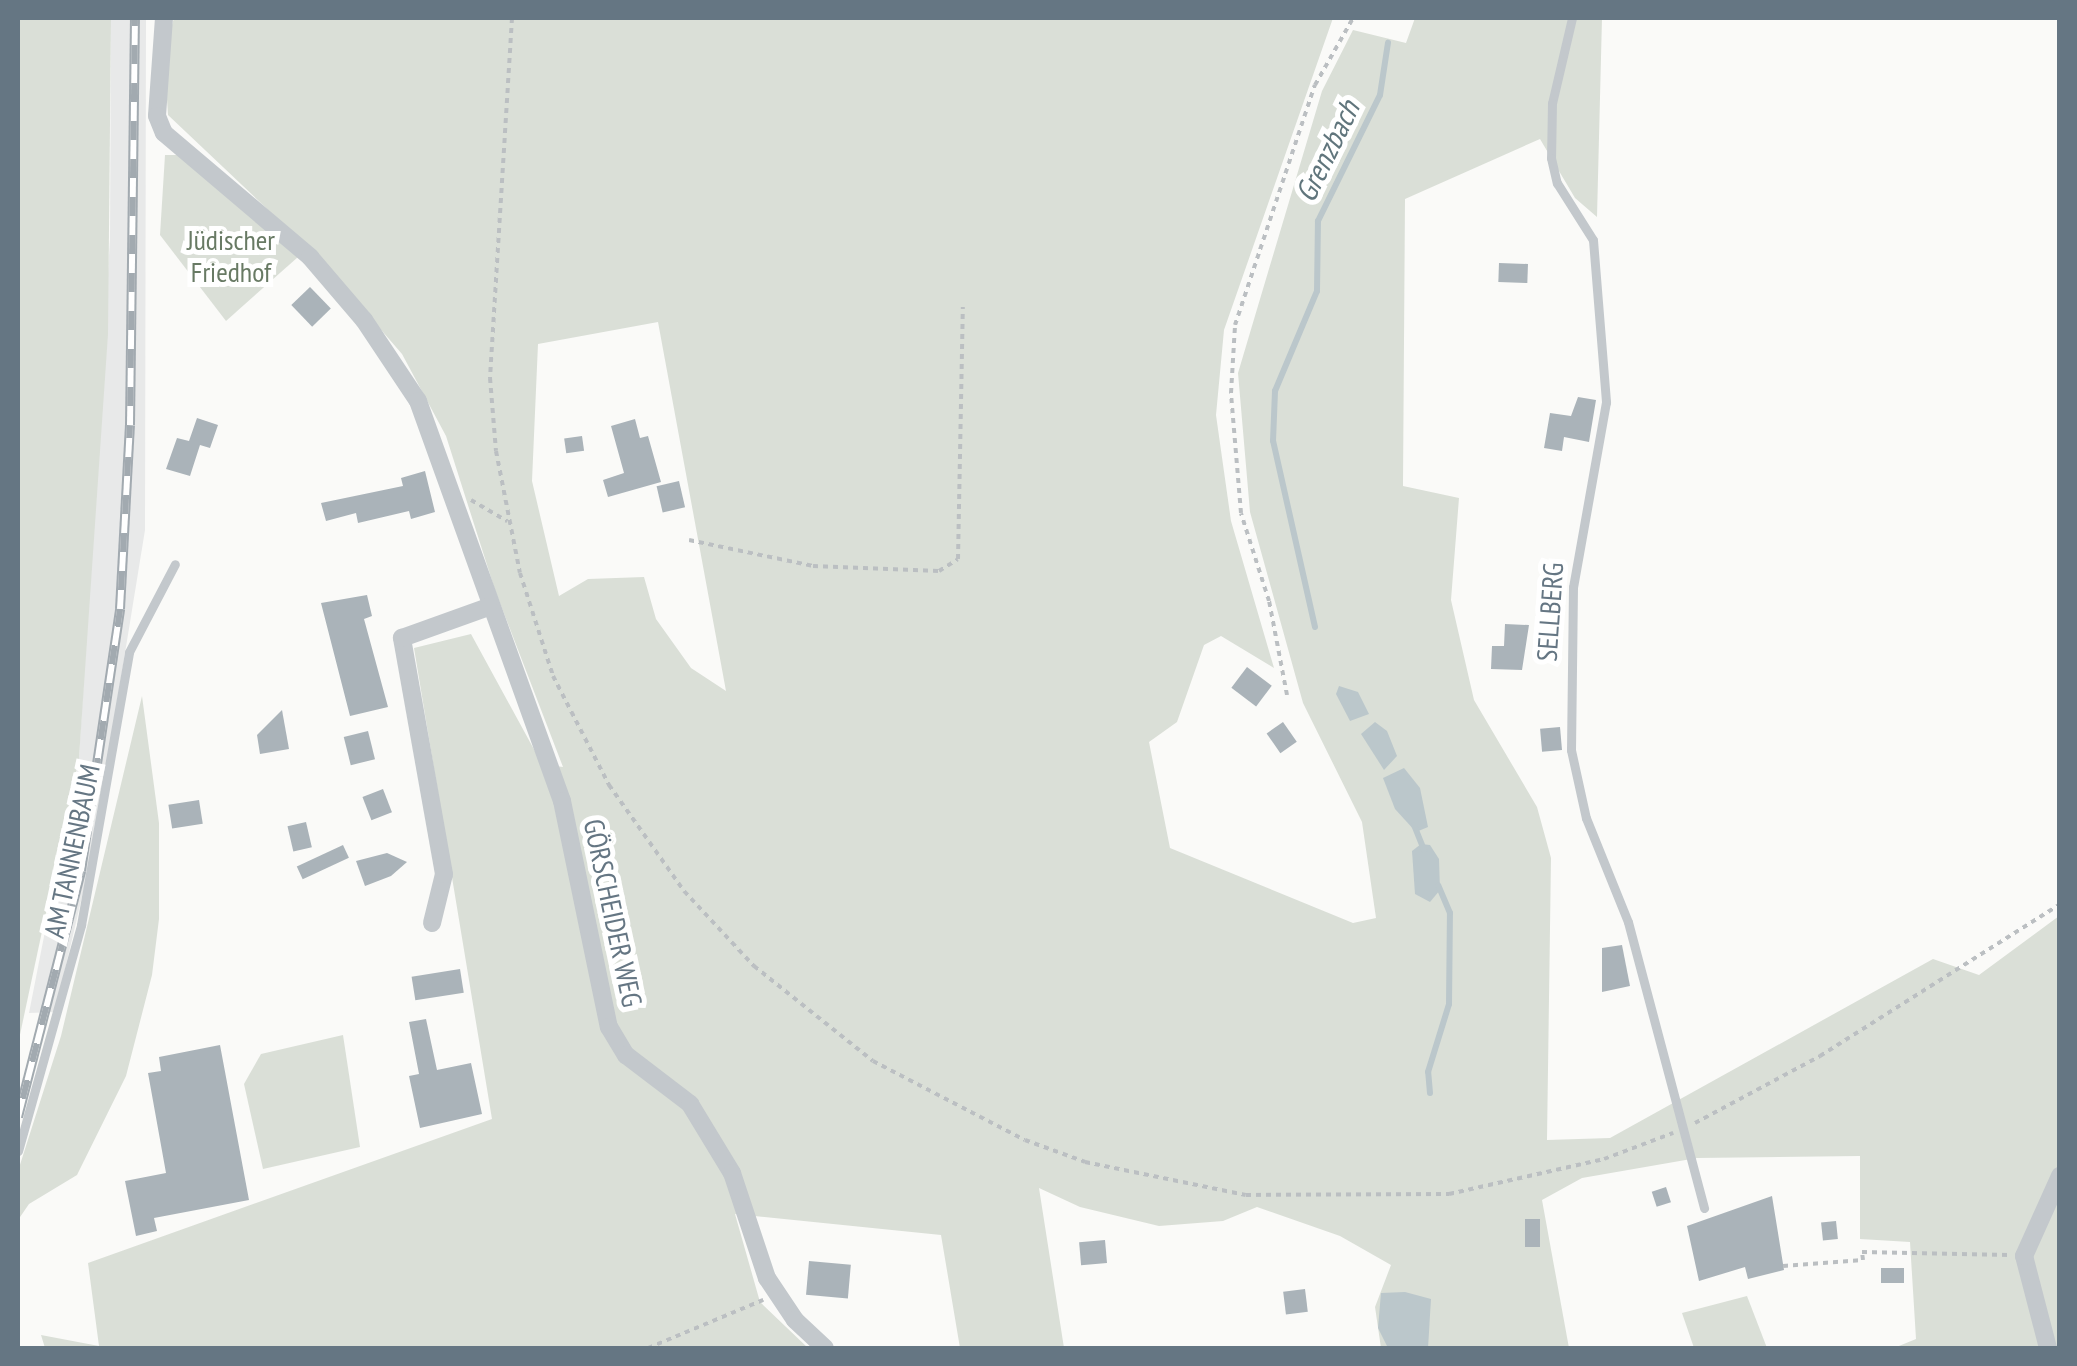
<!DOCTYPE html>
<html>
<head>
<meta charset="utf-8">
<style>
  body { margin:0 }
  #map { position:relative; width:2077px; height:1366px; overflow:hidden; background:#fafaf8; font-family:"PT Sans Narrow",sans-serif }
  div>[style] { position:absolute }
  .built>* { inset:0; background:#e8e9e9 }
  .green>* { inset:0; background:#dadfd7 }
  .water>* { inset:0; background:#bbc7cb }
  .stream>* { height:6px; margin:-3px; padding:0 3px; transform-origin:3px; border-radius:3px; background:#bbc7cb }
  .building>* { inset:0; background:#aab3b9; transform-origin:0 0 }
  .path>* { height:4px; margin-top:-2px; transform-origin:0; background:repeating-linear-gradient(90deg,#bbbfc2 0 5px,transparent 0 10px) }
  .service>* { height:9px; margin:-4.5px; padding:0 4.5px; transform-origin:4.5px; border-radius:4.5px; background:#c3c8cc }
  .minor>* { height:18px; margin:-9px; padding:0 9px; transform-origin:9px; border-radius:9px; background:#c3c8cc }
  .rail>* { height:10px; margin-top:-5px; transform-origin:0; background:repeating-linear-gradient(90deg,#fff 0 19px,#a2aab0 0 38px); box-sizing:border-box; border-block:2px solid #a2aab0 }
  span { translate:-50% -50%; white-space:nowrap; text-align:center; line-height:1.15; -webkit-text-stroke:10px #fff; paint-order:stroke }
  .park-label { font-size:28px; color:#687a64 }
  .street-label { font-size:28px; color:#657683 }
  .water-label { font-size:30px; color:#60757c; font-style:italic }
  .frame { position:absolute; inset:0; border:20px solid #657683; pointer-events:none }
</style>
</head>
<body>
<div id="map">
  <div class="built">
    <i style="clip-path:polygon(111px 18px,146px 18px,145px 530px,93px 850px,55px 1012px,29px 1013px,79px 758px,110px 239px)"></i>
  </div>
  <div class="green">
    <i style="clip-path:polygon(18px 18px,111px 18px,108px 334px,79px 758px,18px 1044px)"></i>
    <i style="clip-path:polygon(evenodd,174px 18px,1333px 18px,1224px 330px,1216px 415px,1231px 521px,1274px 668px,1221px 636px,1204px 645px,1177px 722px,1149px 742px,1170px 848px,1353px 923px,1376px 918px,1362px 822px,1303px 703px,1250px 512px,1238px 373px,1322px 91px,1353px 30px,1406px 43px,1415px 18px,1602px 18px,1597px 217px,1575px 198px,1540px 139px,1405px 199px,1403px 486px,1459px 498px,1451px 600px,1474px 700px,1537px 807px,1551px 858px,1547px 1140px,1610px 1138px,1933px 959px,1979px 975px,2059px 916px,2059px 1348px,1894px 1348px,1916px 1339px,1910px 1242px,1860px 1239px,1860px 1156px,1697px 1158px,1582px 1178px,1542px 1200px,1569px 1348px,1381px 1348px,1375px 1307px,1391px 1265px,1340px 1236px,1257px 1207px,1223px 1221px,1159px 1226px,1080px 1207px,1039px 1188px,1064px 1348px,960px 1348px,941px 1235px,735px 1214px,760px 1302px,808px 1348px,45px 1348px,41px 1335px,99px 1346px,88px 1263px,492px 1119px,414px 648px,471px 634px,542px 764px,563px 767px,495px 590px,446px 436px,402px 354px,318px 257px,168px 115px,164px 53px,174px 18px,658px 322px,726px 691px,691px 668px,656px 619px,644px 577px,588px 579px,559px 596px,532px 481px,538px 344px,658px 322px)"></i>
    <i style="clip-path:polygon(165px 155px,186px 155px,298px 257px,226px 321px,160px 235px)"></i>
    <i style="clip-path:polygon(142px 696px,159px 823px,159px 919px,152px 975px,126px 1076px,77px 1175px,29px 1204px,18px 1220px,18px 1171px,61px 1036px)"></i>
    <i style="clip-path:polygon(343px 1035px,360px 1147px,263px 1169px,244px 1084px,261px 1054px)"></i>
    <i style="clip-path:polygon(1747px 1296px,1767px 1348px,1694px 1348px,1682px 1313px)"></i>
  </div>
  <div class="water">
    <i style="clip-path:polygon(1339px 686px,1358px 692px,1369px 714px,1350px 721px,1336px 694px)"></i>
    <i style="clip-path:polygon(1375px 722px,1387px 731px,1397px 756px,1384px 770px,1361px 734px)"></i>
    <i style="clip-path:polygon(1404px 768px,1420px 788px,1428px 827px,1416px 832px,1395px 809px,1383px 778px)"></i>
    <i style="clip-path:polygon(1421px 844px,1430px 845px,1439px 859px,1440px 890px,1430px 902px,1415px 894px,1412px 851px)"></i>
    <i style="clip-path:polygon(1405px 1292px,1431px 1299px,1428px 1348px,1388px 1348px,1378px 1328px,1381px 1293px)"></i>
  </div>
  <div class="stream">
    <i style="left:1315px;top:627px;width:191px;rotate:-102.7deg"></i>
    <i style="left:1273px;top:441px;width:50px;rotate:-87.7deg"></i>
    <i style="left:1275px;top:391px;width:108px;rotate:-67.2deg"></i>
    <i style="left:1317px;top:291px;width:70px;rotate:-89.2deg"></i>
    <i style="left:1318px;top:221px;width:140px;rotate:-63.8deg"></i>
    <i style="left:1380px;top:95px;width:53px;rotate:-81.3deg"></i>
    <i style="left:1414px;top:825px;width:27px;rotate:68deg"></i>
    <i style="left:1430px;top:1093px;width:21px;rotate:-95deg"></i>
    <i style="left:1428px;top:1072px;width:71px;rotate:-72.8deg"></i>
    <i style="left:1449px;top:1004px;width:91px;rotate:-89.4deg"></i>
    <i style="left:1450px;top:913px;width:30px;rotate:-113deg"></i>
  </div>
  <div class="building">
    <i style="left:1499px;top:263px;width:29px;height:19px;rotate:2deg"></i>
    <i style="left:310px;top:287px;width:30px;height:26px;rotate:46deg"></i>
    <i style="clip-path:polygon(1578px 397px,1596px 400px,1589px 442px,1564px 437px,1562px 451px,1544px 448px,1550px 413px,1571px 416px)"></i>
    <i style="clip-path:polygon(197px 418px,218px 425px,210px 448px,200px 445px,190px 476px,166px 469px,177px 438px,189px 441px)"></i>
    <i style="clip-path:polygon(635px 419px,640px 438px,648px 436px,661px 482px,608px 497px,603px 480px,624px 473px,611px 426px)"></i>
    <i style="left:582px;top:436px;width:15px;height:18px;rotate:82deg"></i>
    <i style="clip-path:polygon(425px 471px,435px 512px,411px 519px,409px 511px,358px 523px,356px 513px,326px 521px,321px 503px,403px 486px,401px 478px)"></i>
    <i style="left:679px;top:481px;width:27px;height:23px;rotate:77deg"></i>
    <i style="clip-path:polygon(367px 595px,372px 616px,364px 619px,388px 707px,350px 716px,321px 603px)"></i>
    <i style="clip-path:polygon(1505px 624px,1529px 625px,1522px 670px,1491px 669px,1492px 646px,1504px 646px)"></i>
    <i style="left:1247px;top:667px;width:31px;height:26px;rotate:37deg"></i>
    <i style="clip-path:polygon(282px 710px,289px 749px,260px 754px,257px 735px)"></i>
    <i style="left:1283px;top:722px;width:24px;height:20px;rotate:55deg"></i>
    <i style="left:1560px;top:727px;width:23px;height:20px;rotate:85deg"></i>
    <i style="left:368px;top:731px;width:29px;height:25px;rotate:76deg"></i>
    <i style="left:383px;top:789px;width:25px;height:22px;rotate:69deg"></i>
    <i style="left:199px;top:800px;width:24px;height:31px;rotate:81deg"></i>
    <i style="left:306px;top:822px;width:26px;height:19px;rotate:77deg"></i>
    <i style="left:343px;top:845px;width:14px;height:51px;rotate:65deg"></i>
    <i style="clip-path:polygon(387px 853px,407px 862px,391px 876px,365px 886px,356px 861px)"></i>
    <i style="clip-path:polygon(1622px 945px,1630px 986px,1602px 992px,1602px 948px)"></i>
    <i style="left:460px;top:969px;width:24px;height:49px;rotate:81deg"></i>
    <i style="clip-path:polygon(426px 1019px,437px 1070px,471px 1063px,482px 1114px,420px 1128px,409px 1076px,419px 1074px,409px 1022px)"></i>
    <i style="clip-path:polygon(220px 1045px,249px 1200px,154px 1218px,157px 1231px,136px 1236px,125px 1181px,166px 1173px,148px 1073px,161px 1071px,159px 1057px)"></i>
    <i style="left:1666px;top:1187px;width:16px;height:15px;rotate:72deg"></i>
    <i style="clip-path:polygon(1772px 1196px,1784px 1270px,1748px 1279px,1745px 1267px,1699px 1281px,1687px 1226px)"></i>
    <i style="left:1525px;top:1219px;width:15px;height:28px"></i>
    <i style="left:1836px;top:1221px;width:18px;height:15px;rotate:84deg"></i>
    <i style="left:1105px;top:1240px;width:23px;height:26px;rotate:85deg"></i>
    <i style="left:809px;top:1261px;width:42px;height:34px;rotate:5deg"></i>
    <i style="left:1881px;top:1268px;width:23px;height:15px"></i>
    <i style="left:1305px;top:1289px;width:23px;height:22px;rotate:83deg"></i>
  </div>
  <div class="path">
    <i style="left:512px;top:18px;width:361px;rotate:93.5deg"></i>
    <i style="left:490px;top:378px;width:73px;rotate:85.3deg"></i>
    <i style="left:496px;top:451px;width:124px;rotate:78.9deg"></i>
    <i style="left:520px;top:573px;width:108px;rotate:72.2deg"></i>
    <i style="left:553px;top:676px;width:123px;rotate:62.8deg"></i>
    <i style="left:609px;top:785px;width:130px;rotate:54.7deg"></i>
    <i style="left:684px;top:891px;width:103px;rotate:47deg"></i>
    <i style="left:754px;top:966px;width:152px;rotate:38.6deg"></i>
    <i style="left:873px;top:1061px;width:171px;rotate:27.5deg"></i>
    <i style="left:1025px;top:1140px;width:64px;rotate:20.1deg"></i>
    <i style="left:1085px;top:1162px;width:164px;rotate:11.6deg"></i>
    <i style="left:1246px;top:1195px;width:203px;rotate:-0.3deg"></i>
    <i style="left:1449px;top:1194px;width:159px;rotate:-12.7deg"></i>
    <i style="left:1604px;top:1159px;width:74px;rotate:-20.6deg"></i>
    <i style="left:471px;top:500px;width:42px;rotate:30.3deg"></i>
    <i style="left:689px;top:540px;width:127px;rotate:11.8deg"></i>
    <i style="left:813px;top:566px;width:126px;rotate:2.3deg"></i>
    <i style="left:939px;top:571px;width:22px;rotate:-32deg"></i>
    <i style="left:958px;top:559px;width:252px;rotate:-88.9deg"></i>
    <i style="left:1287px;top:695px;width:96px;rotate:-100.8deg"></i>
    <i style="left:1269px;top:601px;width:92px;rotate:-107.7deg"></i>
    <i style="left:1241px;top:513px;width:120px;rotate:-94.8deg"></i>
    <i style="left:1231px;top:393px;width:68px;rotate:-86.6deg"></i>
    <i style="left:1235px;top:325px;width:253px;rotate:-71.6deg"></i>
    <i style="left:1315px;top:85px;width:77px;rotate:-60.4deg"></i>
    <i style="left:1695px;top:1123px;width:142px;rotate:-28.2deg"></i>
    <i style="left:1820px;top:1056px;width:284px;rotate:-32.3deg"></i>
    <i style="left:1783px;top:1266px;width:80px;rotate:-4.3deg"></i>
    <i style="left:1863px;top:1260px;width:8px;rotate:-97deg"></i>
    <i style="left:1862px;top:1252px;width:147px;rotate:1.2deg"></i>
    <i style="left:648px;top:1348px;width:125px;rotate:-22.7deg"></i>
  </div>
  <div class="service">
    <i style="left:1572px;top:18px;width:87px;rotate:103.2deg"></i>
    <i style="left:1552px;top:103px;width:55px;rotate:91deg"></i>
    <i style="left:1551px;top:158px;width:26px;rotate:77deg"></i>
    <i style="left:1557px;top:183px;width:67px;rotate:57.7deg"></i>
    <i style="left:1593px;top:240px;width:163px;rotate:85.4deg"></i>
    <i style="left:1606px;top:402px;width:188px;rotate:100.1deg"></i>
    <i style="left:1573px;top:587px;width:163px;rotate:90.7deg"></i>
    <i style="left:1571px;top:750px;width:70px;rotate:77.6deg"></i>
    <i style="left:1586px;top:818px;width:112px;rotate:68deg"></i>
    <i style="left:1628px;top:922px;width:296px;rotate:75.1deg"></i>
    <i style="left:18px;top:1151px;width:235px;rotate:-74.4deg"></i>
    <i style="left:81px;top:925px;width:277px;rotate:-80deg"></i>
    <i style="left:129px;top:652px;width:99px;rotate:-62.4deg"></i>
  </div>
  <div class="minor">
    <i style="left:164px;top:18px;width:98px;rotate:94.1deg"></i>
    <i style="left:157px;top:116px;width:18px;rotate:68deg"></i>
    <i style="left:164px;top:133px;width:192px;rotate:40.3deg"></i>
    <i style="left:310px;top:257px;width:83px;rotate:49.4deg"></i>
    <i style="left:364px;top:320px;width:97px;rotate:56.3deg"></i>
    <i style="left:418px;top:401px;width:425px;rotate:70.2deg"></i>
    <i style="left:562px;top:801px;width:231px;rotate:78.3deg"></i>
    <i style="left:609px;top:1027px;width:33px;rotate:59deg"></i>
    <i style="left:626px;top:1055px;width:81px;rotate:37.4deg"></i>
    <i style="left:690px;top:1104px;width:81px;rotate:58.7deg"></i>
    <i style="left:732px;top:1173px;width:111px;rotate:71.6deg"></i>
    <i style="left:767px;top:1278px;width:50px;rotate:56.3deg"></i>
    <i style="left:795px;top:1320px;width:41px;rotate:43deg"></i>
    <i style="left:432px;top:923px;width:50px;rotate:-76.2deg"></i>
    <i style="left:444px;top:874px;width:240px;rotate:-100.1deg"></i>
    <i style="left:402px;top:638px;width:91px;rotate:-19.8deg"></i>
    <i style="left:2048px;top:1348px;width:95px;rotate:-104.6deg"></i>
    <i style="left:2024px;top:1256px;width:88px;rotate:-65.8deg"></i>
  </div>
  <div class="rail">
    <i style="left:18px;top:1117px;width:254px;rotate:-75.6deg"></i>
    <i style="left:81px;top:871px;width:265px;rotate:-81.5deg"></i>
    <i style="left:120px;top:609px;width:184px;rotate:-86.9deg"></i>
    <i style="left:130px;top:425px;width:407px;rotate:-89.3deg"></i>
  </div>
  <div class="park-label">
    <span style="left:231px;top:256px">Jüdischer<br>Friedhof</span>
  </div>
  <div class="street-label">
    <span style="left:1550px;top:612px;rotate:-86deg">SELLBERG</span>
    <span style="left:72px;top:851px;rotate:-78deg">AM TANNENBAUM</span>
    <span style="left:613px;top:913px;rotate:78deg">GÖRSCHEIDER WEG</span>
  </div>
  <div class="water-label">
    <span style="left:1327px;top:151px;rotate:-64deg">Grenzbach</span>
  </div>
  <div class="frame"></div>
</div>
</body>
</html>
